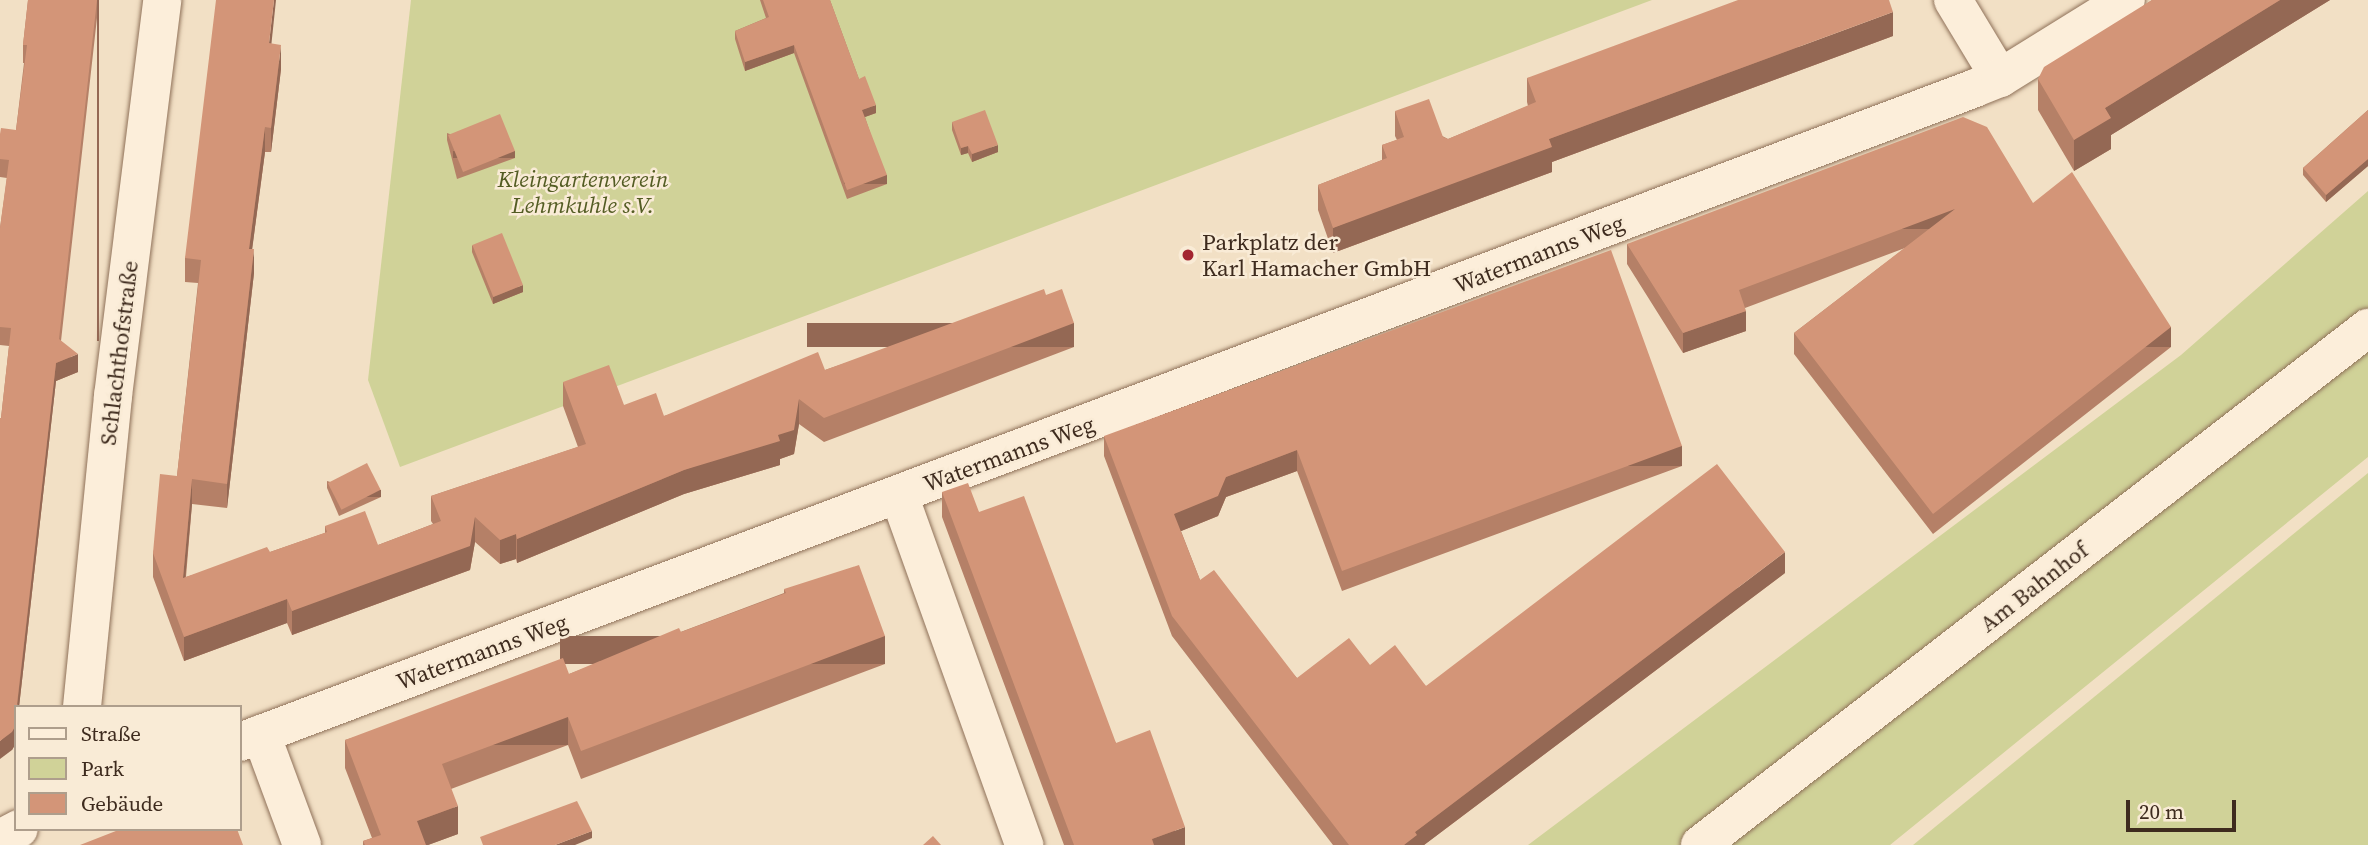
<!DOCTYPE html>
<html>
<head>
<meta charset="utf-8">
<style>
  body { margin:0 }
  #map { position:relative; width:2368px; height:845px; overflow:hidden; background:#f2e0c5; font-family:"Source Serif 4",serif }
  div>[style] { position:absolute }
  .green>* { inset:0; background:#d0d298 }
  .roads { filter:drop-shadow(0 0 2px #8f7159) drop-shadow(0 0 2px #8f7159) }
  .street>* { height:38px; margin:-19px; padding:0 19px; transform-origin:19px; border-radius:19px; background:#fceeda }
  .wall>* { inset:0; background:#b58067 }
  .shaded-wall>* { inset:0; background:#946854; transform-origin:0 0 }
  .building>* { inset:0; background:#d39578; transform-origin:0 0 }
  .dots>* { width:19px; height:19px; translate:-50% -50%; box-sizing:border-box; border:4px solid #f9ebd6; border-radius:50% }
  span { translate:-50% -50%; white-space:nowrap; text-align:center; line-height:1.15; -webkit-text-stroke:5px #f9ebd6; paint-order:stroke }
  .park-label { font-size:23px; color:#535c23; font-style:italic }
  .poi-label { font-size:23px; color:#3e2b1e }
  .left { translate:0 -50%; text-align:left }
  .street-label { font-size:23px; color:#3e2b1e }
  .legend { position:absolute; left:14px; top:705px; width:228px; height:126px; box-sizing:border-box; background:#f9ebd6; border:2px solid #ae9e8c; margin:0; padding:9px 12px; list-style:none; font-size:21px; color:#3e2b1e }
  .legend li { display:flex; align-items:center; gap:14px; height:35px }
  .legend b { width:35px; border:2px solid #ae9e8c }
  .scale { position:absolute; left:2126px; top:800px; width:110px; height:32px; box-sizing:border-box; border:4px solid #3e2b1e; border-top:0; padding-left:9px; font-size:21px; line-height:24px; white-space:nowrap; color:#3e2b1e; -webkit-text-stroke:5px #f9ebd6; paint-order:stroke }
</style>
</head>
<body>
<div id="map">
  <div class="green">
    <i style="clip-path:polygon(411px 0,1652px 0,400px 467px,368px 380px)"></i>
    <i style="clip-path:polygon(2368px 191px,2368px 457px,1890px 845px,1528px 845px,2181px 355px)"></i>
    <i style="clip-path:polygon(2368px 473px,2368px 845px,1913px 845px)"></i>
  </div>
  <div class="roads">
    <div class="street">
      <i style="left:1953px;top:0;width:91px;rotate:58.9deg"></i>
      <i style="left:899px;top:495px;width:372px;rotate:70.3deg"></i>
      <i style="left:82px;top:707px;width:313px;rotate:-84.3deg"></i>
      <i style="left:113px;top:396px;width:399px;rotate:-82.9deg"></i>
      <i style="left:261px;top:734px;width:118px;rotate:69.7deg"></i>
      <i style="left:240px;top:742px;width:1854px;rotate:-20.65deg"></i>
      <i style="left:1975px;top:88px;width:27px;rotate:-22deg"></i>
      <i style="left:2000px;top:78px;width:148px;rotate:-31.8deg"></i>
      <i style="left:0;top:839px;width:21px;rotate:-28deg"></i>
      <i style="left:1700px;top:845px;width:845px;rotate:-37.74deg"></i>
    </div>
  </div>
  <div class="wall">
    <i style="clip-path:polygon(28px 0,99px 0,61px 341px,78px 372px,56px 381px,19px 707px,16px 707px,16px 743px,12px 750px,1px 418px,9px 346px,0 345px,0 228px,7px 178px,0 177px,0 134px,16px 130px,24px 63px,23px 63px,23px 45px)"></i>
    <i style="clip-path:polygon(760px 0,830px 0,859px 79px,876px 113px,865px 117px,887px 184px,847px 199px,794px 53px,745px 71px,735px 39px,735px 31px,766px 18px)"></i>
    <i style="clip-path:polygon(2152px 0,2330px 0,2111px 135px,2111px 149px,2074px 171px,2038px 110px,2038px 79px)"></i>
    <i style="clip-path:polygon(1893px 36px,1552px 162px,1552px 172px,1333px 253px,1318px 210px,1318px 185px,1382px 160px,1382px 145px,1397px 140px,1395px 136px,1395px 111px,1448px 139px,1528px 106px,1527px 102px,1527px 78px)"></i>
    <i style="clip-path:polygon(271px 44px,281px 69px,271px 152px,265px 152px,252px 249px,254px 273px,227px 508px,192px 504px,186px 577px,270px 552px,325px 533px,325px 526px,378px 545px,433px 524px,431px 521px,431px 496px,578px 447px,563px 406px,563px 382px,624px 405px,664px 416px,825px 370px,1046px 295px,1074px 347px,824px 442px,799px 424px,794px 454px,780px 459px,780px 465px,684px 494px,517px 563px,516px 559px,500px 564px,475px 542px,470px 570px,292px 635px,287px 623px,184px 661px,153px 577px,153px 553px,177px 476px,198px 283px,185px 282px,185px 258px)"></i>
    <i style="clip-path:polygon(2368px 110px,2368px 166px,2326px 202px,2303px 175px,2303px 168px)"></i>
    <i style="clip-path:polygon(952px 122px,998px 152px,972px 162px,968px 153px,961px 155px,952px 130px)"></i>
    <i style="clip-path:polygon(447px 133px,515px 158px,457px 179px,447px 140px)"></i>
    <i style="clip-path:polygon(2033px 203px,2171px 347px,1933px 534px,1794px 354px,1794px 333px,1905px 248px,1745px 308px,1746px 331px,1683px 353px,1627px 264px,1627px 244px)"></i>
    <i style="clip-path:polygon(472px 245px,523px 292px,493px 304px,472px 252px)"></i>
    <i style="clip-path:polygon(1104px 436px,1682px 466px,1342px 591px,1297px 471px,1226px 497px,1218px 516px,1181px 531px,1200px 580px,1297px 678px,1370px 665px,1426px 686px,1785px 573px,1424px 845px,1333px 845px,1172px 636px,1104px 456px)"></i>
    <i style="clip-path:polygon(327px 481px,381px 497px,339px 516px,327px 488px)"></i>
    <i style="clip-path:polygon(942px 492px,979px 512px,1116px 743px,1185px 845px,1064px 845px,942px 517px)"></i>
    <i style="clip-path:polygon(784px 589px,885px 664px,581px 779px,568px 745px,451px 789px,458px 834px,428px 845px,363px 845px,363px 841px,372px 838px,345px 768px,345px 740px,569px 674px,784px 593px)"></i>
  </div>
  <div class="shaded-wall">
    <i style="left:97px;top:0;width:2px;height:341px"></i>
    <i style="clip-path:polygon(274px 0,276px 0,269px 67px,269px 43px)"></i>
    <i style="clip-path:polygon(2280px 0,2330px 0,2111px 135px,2111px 149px,2074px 171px,2074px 140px,2105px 108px)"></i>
    <i style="clip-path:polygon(1893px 12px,1893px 36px,1552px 162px,1552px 172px,1333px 253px,1333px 228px,1549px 139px)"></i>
    <i style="clip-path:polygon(281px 45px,281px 69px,271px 152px,271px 128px)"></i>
    <i style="clip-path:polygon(794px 45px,794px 53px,745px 71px,745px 62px)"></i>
    <i style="clip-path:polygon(876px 105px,876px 113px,862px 118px,862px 110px)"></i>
    <i style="clip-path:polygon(265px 127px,265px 152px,249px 273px,249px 249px)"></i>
    <i style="clip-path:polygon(998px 145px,998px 152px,972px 162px,972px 154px)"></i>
    <i style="clip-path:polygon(968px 146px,968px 153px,961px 155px,961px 148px)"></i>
    <i style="left:515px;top:151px;width:7px;height:62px;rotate:90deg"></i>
    <i style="clip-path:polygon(2368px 159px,2368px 166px,2326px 202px,2326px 195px)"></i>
    <i style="left:887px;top:175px;width:9px;height:43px;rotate:90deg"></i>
    <i style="left:1955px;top:209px;width:20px;height:231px;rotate:90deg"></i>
    <i style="clip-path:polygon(254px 249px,254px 273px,227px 508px,227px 484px)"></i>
    <i style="clip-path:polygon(523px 285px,523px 292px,493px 304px,493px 297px)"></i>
    <i style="clip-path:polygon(1746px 311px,1746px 331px,1683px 353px,1683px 333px)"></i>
    <i style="left:1074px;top:323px;width:24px;height:267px;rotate:90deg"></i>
    <i style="left:2171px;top:327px;width:20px;height:303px;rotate:90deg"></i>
    <i style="clip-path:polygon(78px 354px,78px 372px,56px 381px,19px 707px,17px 707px,56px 363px)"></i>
    <i style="clip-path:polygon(799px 399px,799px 424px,794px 454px,780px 459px,780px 465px,684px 494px,517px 563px,517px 539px,684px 470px,778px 435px)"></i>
    <i style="left:1682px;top:446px;width:20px;height:362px;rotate:90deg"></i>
    <i style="clip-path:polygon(1297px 450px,1297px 471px,1226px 497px,1218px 516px,1174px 534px,1174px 514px,1226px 477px)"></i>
    <i style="clip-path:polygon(192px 479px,192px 504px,183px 602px,183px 578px)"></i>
    <i style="left:381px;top:490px;width:7px;height:46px;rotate:90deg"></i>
    <i style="clip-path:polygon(475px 517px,475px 542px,470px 570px,292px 635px,292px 611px)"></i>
    <i style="clip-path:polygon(516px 534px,516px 559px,500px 564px,500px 540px)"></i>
    <i style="clip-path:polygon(1785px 552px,1785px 573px,1424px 845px,1404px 845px,1415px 832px)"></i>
    <i style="clip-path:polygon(287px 599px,287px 623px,184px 661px,184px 637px)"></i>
    <i style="left:885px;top:636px;width:28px;height:325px;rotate:90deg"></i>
    <i style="left:568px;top:717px;width:28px;height:134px;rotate:90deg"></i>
    <i style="clip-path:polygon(16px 725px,16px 743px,12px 750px,0 759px,0 741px)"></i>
    <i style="clip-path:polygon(458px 806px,458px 834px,428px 845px,417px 845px,417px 821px)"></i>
    <i style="clip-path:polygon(1185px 827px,1185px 845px,1152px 845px,1152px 839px)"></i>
    <i style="clip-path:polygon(592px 831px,592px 838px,575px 845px,555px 845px)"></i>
  </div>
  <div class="building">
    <i style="clip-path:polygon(28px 0,97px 0,59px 339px,78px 354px,56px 363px,17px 704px,19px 707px,16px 707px,16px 725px,12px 732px,0 741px,0 418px,1px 418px,11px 328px,0 327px,0 228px,9px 160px,0 159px,0 134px,1px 128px,16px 130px,27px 45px,23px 45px)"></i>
    <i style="clip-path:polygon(216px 0,274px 0,269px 43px,281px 45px,271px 128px,265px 127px,249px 249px,254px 249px,227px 484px,192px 479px,183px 578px,267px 547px,270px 552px,327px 532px,325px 526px,365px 511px,378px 545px,441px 521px,431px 496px,586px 444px,563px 382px,609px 365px,624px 405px,656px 393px,664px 416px,818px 352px,825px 370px,1044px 289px,1046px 295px,1062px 289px,1074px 323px,824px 418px,799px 399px,794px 430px,778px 435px,780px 441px,684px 470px,517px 539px,516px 534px,500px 540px,475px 517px,470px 546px,292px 611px,287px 599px,184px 637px,153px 553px,160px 474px,177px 476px,201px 260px,185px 258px)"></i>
    <i style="clip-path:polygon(763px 0,830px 0,859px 79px,865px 76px,876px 105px,862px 110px,887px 175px,847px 190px,794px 45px,745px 62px,735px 31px,769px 17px)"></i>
    <i style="clip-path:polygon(1738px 0,1889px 0,1893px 12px,1549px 139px,1552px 147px,1333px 228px,1318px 185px,1387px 158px,1382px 145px,1404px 137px,1395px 111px,1429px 99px,1443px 137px,1448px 139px,1536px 102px,1527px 78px)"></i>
    <i style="clip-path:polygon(2152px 0,2280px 0,2105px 108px,2111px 118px,2074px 140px,2038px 79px,2044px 67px)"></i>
    <i style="clip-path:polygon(985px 110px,998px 145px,972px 154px,968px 146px,961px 148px,952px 122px)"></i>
    <i style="clip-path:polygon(2368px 110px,2368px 159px,2326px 195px,2303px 168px)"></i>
    <i style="left:500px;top:114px;width:40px;height:56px;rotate:68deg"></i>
    <i style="clip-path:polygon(1963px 117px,1987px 127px,2033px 203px,2072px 172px,2171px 327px,1933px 514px,1794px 333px,1955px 209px,1739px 290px,1746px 311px,1683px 333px,1627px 244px)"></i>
    <i style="left:502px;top:233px;width:56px;height:32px;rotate:68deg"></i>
    <i style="clip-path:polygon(1611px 250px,1682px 446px,1342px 571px,1297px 450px,1226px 477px,1218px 496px,1174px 514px,1200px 580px,1214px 570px,1297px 678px,1349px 638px,1370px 665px,1395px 645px,1426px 686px,1717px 464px,1785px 552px,1415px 832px,1417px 835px,1404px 845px,1349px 845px,1172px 616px,1104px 436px)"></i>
    <i style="left:367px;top:463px;width:30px;height:44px;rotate:63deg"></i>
    <i style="clip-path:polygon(968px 483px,979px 512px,1024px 496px,1116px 743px,1150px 730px,1185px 827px,1152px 839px,1154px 845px,1074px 845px,942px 492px)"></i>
    <i style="clip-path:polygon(859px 565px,885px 636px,581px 751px,568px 717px,442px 764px,458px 806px,417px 821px,426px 845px,365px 845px,363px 841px,381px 835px,345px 740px,563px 658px,569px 674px,679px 628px,681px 632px,786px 593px,784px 589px)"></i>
    <i style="clip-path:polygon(577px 801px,592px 831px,555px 845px,483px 845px,480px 837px)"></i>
    <i style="clip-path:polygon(121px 829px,237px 829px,243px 845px,80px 845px)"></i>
    <i style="clip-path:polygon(933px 836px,941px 845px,923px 845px)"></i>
  </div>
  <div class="dots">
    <i style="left:1188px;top:255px;background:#a32430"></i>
  </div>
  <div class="park-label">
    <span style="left:583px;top:192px">Kleingartenverein<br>Lehmkuhle s.V.</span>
  </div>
  <div class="poi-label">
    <span class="left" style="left:1202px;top:255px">Parkplatz der<br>Karl Hamacher GmbH</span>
  </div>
  <div class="street-label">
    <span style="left:1539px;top:254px;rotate:-21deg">Watermanns Weg</span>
    <span style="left:119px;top:353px;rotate:-83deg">Schlachthofstraße</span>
    <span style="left:1009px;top:454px;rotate:-20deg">Watermanns Weg</span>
    <span style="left:2034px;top:587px;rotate:-38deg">Am Bahnhof</span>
    <span style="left:482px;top:652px;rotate:-20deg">Watermanns Weg</span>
  </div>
  <ul class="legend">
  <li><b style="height:9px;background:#fceeda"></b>Straße</li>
  <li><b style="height:19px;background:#d0d298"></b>Park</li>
  <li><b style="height:19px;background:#d39578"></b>Gebäude</li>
  </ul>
  <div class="scale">20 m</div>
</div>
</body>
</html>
